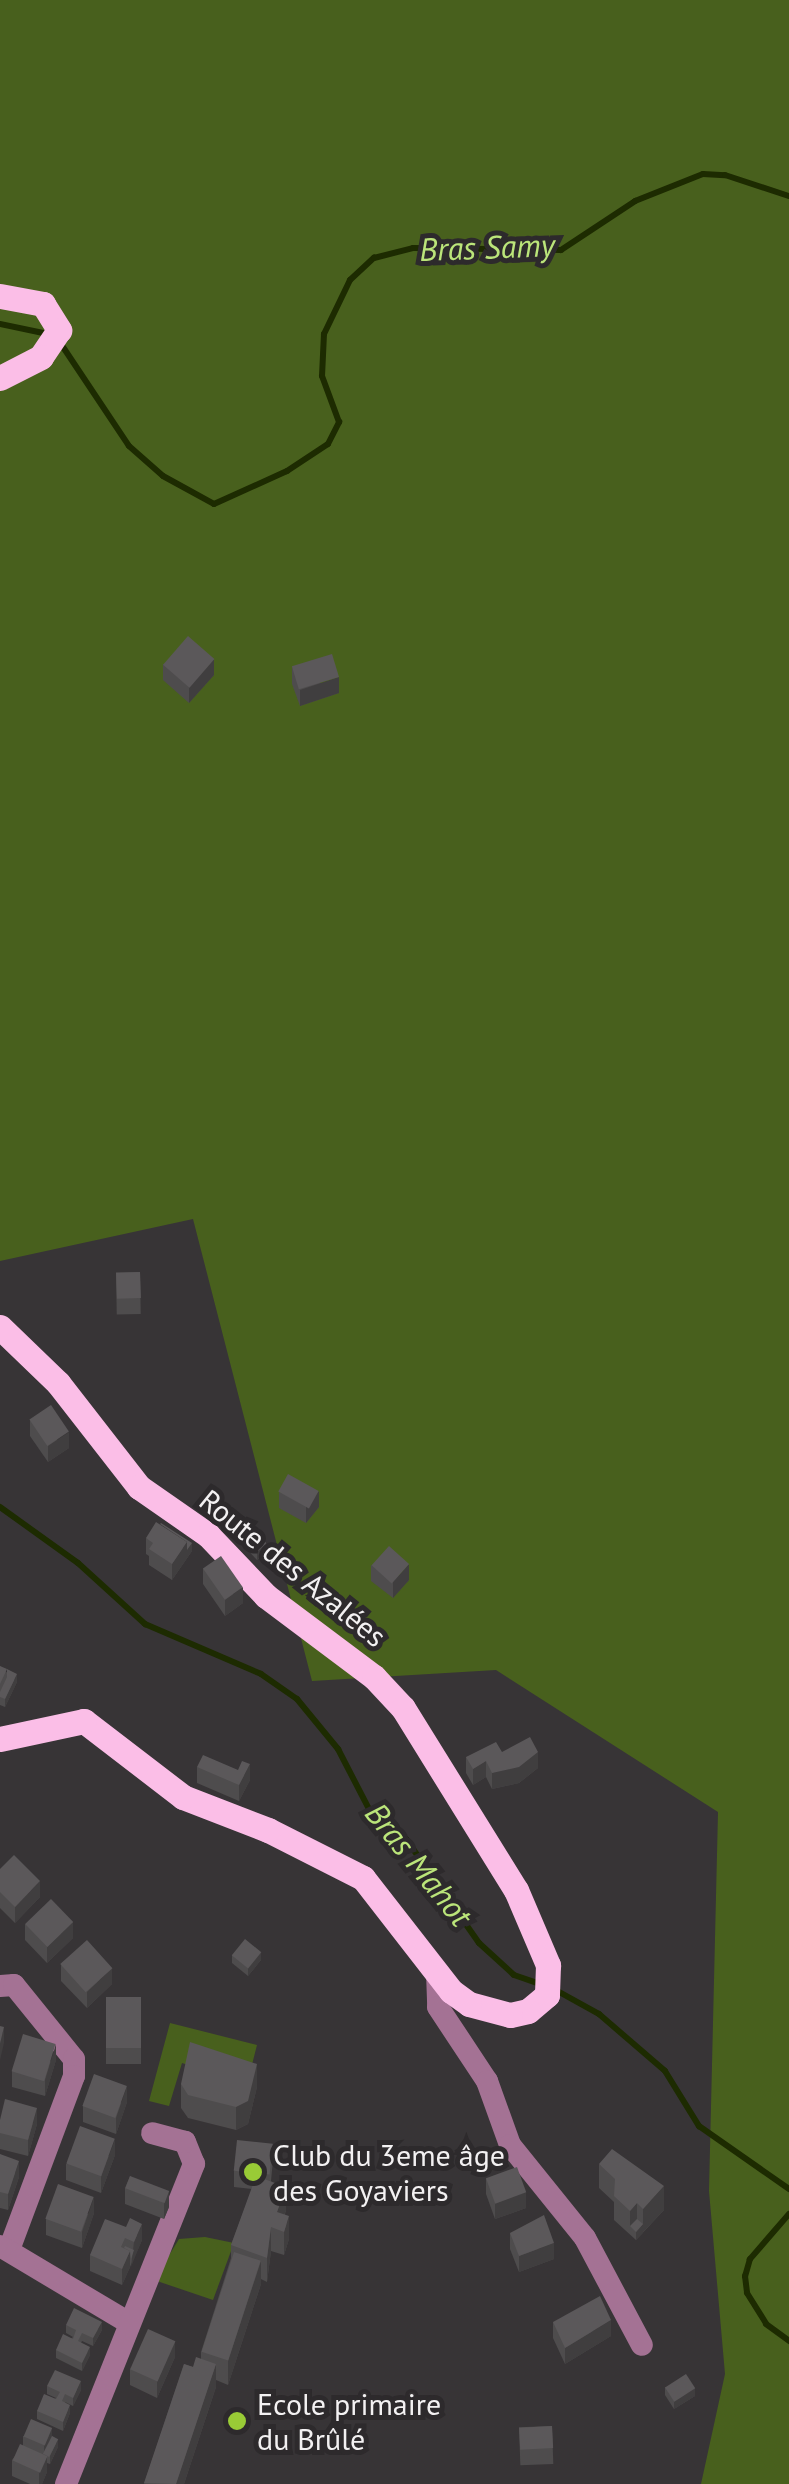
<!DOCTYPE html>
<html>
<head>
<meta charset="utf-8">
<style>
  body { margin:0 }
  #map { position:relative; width:789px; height:2484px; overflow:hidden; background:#373436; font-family:"PT Sans",sans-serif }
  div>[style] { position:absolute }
  .green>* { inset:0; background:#48601d }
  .stream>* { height:6px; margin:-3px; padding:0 3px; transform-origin:3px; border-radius:3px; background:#1d2b01 }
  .minor>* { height:22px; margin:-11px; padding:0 11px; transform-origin:11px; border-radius:11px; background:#a47294 }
  .major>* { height:25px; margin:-12.5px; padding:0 12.5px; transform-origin:12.5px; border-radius:12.5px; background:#fbbee7 }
  .wall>* { inset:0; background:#4e4c4d; transform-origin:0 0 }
  .shaded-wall>* { inset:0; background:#403e3f }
  .building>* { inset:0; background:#5b585a; transform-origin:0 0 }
  .dots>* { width:28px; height:28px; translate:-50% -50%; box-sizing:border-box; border:5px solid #2d2a2c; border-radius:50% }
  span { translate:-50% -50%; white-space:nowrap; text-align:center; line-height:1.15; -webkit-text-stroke:10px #2d2a2c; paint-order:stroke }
  .street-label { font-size:30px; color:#f3f1f2 }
  .poi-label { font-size:30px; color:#f3f1f2 }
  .left { translate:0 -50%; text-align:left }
  .water-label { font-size:32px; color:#bbe57a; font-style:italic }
</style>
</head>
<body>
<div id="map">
  <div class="green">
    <i style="clip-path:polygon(0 0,789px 0,789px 2484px,701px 2484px,725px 2374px,709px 2191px,718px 1812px,496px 1670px,312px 1681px,193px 1219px,0 1261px)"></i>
    <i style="clip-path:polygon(170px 2023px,257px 2045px,247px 2084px,182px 2063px,169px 2106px,149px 2101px)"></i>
    <i style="clip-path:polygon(205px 2237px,234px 2243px,213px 2300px,154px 2280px,179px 2239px)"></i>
  </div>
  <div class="stream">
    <i style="left:0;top:324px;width:49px;rotate:11.8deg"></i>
    <i style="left:59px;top:341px;width:126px;rotate:56.3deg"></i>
    <i style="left:129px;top:446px;width:45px;rotate:41.4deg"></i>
    <i style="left:163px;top:476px;width:58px;rotate:28.8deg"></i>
    <i style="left:214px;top:504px;width:80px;rotate:-24.3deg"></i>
    <i style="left:287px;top:471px;width:49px;rotate:-33.4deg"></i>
    <i style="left:328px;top:444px;width:25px;rotate:-63deg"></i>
    <i style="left:339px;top:422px;width:49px;rotate:-110.3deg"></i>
    <i style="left:322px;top:376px;width:42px;rotate:-87.3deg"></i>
    <i style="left:324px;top:334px;width:60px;rotate:-64.3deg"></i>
    <i style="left:350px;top:280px;width:33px;rotate:-43deg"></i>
    <i style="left:374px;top:258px;width:40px;rotate:-14.4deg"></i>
    <i style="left:413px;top:248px;width:148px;rotate:0.8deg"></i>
    <i style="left:561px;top:250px;width:89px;rotate:-33.5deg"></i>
    <i style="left:635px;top:201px;width:73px;rotate:-21.7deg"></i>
    <i style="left:703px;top:174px;width:22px;rotate:3deg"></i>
    <i style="left:725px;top:175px;width:67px;rotate:18.2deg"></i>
    <i style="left:0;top:1507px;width:96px;rotate:35.7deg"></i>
    <i style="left:78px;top:1563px;width:91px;rotate:42.3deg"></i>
    <i style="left:145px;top:1624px;width:126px;rotate:23.3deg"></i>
    <i style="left:261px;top:1674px;width:44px;rotate:34.8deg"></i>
    <i style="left:297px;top:1699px;width:65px;rotate:50.6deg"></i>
    <i style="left:338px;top:1749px;width:68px;rotate:62.7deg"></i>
    <i style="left:369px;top:1809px;width:48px;rotate:39deg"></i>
    <i style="left:406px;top:1839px;width:127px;rotate:54.9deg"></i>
    <i style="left:479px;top:1943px;width:47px;rotate:42.4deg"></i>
    <i style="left:514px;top:1975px;width:28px;rotate:19deg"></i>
    <i style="left:552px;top:1988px;width:54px;rotate:29deg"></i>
    <i style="left:599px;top:2014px;width:87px;rotate:40.8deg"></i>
    <i style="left:665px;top:2071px;width:65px;rotate:58.3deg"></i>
    <i style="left:699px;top:2126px;width:110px;rotate:35deg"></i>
    <i style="left:789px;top:2214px;width:60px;rotate:130.9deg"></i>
    <i style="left:750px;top:2259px;width:18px;rotate:106deg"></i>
    <i style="left:745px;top:2276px;width:17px;rotate:83deg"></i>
    <i style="left:747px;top:2293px;width:36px;rotate:58deg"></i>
    <i style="left:766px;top:2324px;width:29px;rotate:36deg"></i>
  </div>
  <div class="minor">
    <i style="left:437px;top:1972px;width:35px;rotate:88deg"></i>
    <i style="left:438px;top:2007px;width:89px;rotate:56.5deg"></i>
    <i style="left:487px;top:2081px;width:68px;rotate:70.2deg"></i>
    <i style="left:510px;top:2145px;width:119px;rotate:51.1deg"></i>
    <i style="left:585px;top:2238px;width:121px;rotate:62deg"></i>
    <i style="left:0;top:1986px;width:14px;rotate:-4deg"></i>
    <i style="left:14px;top:1985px;width:95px;rotate:51deg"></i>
    <i style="left:74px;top:2059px;width:17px;rotate:90deg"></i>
    <i style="left:74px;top:2076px;width:186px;rotate:110.5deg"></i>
    <i style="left:0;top:2246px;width:147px;rotate:30.8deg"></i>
    <i style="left:66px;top:2484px;width:345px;rotate:-68.2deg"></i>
    <i style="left:194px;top:2164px;width:24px;rotate:-112deg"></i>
    <i style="left:185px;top:2142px;width:34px;rotate:-165deg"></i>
  </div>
  <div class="major">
    <i style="left:0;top:296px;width:44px;rotate:10.5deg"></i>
    <i style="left:43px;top:304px;width:31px;rotate:58deg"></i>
    <i style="left:59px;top:330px;width:32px;rotate:124deg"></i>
    <i style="left:41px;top:357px;width:46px;rotate:152.9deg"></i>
    <i style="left:0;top:1327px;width:81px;rotate:44deg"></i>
    <i style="left:58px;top:1383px;width:132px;rotate:52.1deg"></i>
    <i style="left:139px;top:1487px;width:84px;rotate:34.8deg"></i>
    <i style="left:208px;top:1535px;width:84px;rotate:46.4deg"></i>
    <i style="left:266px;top:1596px;width:135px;rotate:36.9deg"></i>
    <i style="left:374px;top:1677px;width:42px;rotate:46.9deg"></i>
    <i style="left:403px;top:1708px;width:214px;rotate:58.2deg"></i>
    <i style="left:516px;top:1890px;width:82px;rotate:66.9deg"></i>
    <i style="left:548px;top:1965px;width:30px;rotate:92deg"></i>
    <i style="left:547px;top:1995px;width:25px;rotate:140deg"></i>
    <i style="left:528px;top:2011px;width:18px;rotate:167deg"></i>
    <i style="left:510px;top:2015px;width:42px;rotate:-165deg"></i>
    <i style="left:469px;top:2004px;width:22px;rotate:-144deg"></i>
    <i style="left:451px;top:1991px;width:143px;rotate:-127.9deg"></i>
    <i style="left:363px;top:1878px;width:106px;rotate:-153.2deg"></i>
    <i style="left:268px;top:1830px;width:91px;rotate:-158.8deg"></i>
    <i style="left:183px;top:1797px;width:125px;rotate:-142.5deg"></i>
    <i style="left:84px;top:1721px;width:86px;rotate:167.9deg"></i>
  </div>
  <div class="wall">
    <i style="clip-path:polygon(163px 664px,214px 675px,189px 703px,163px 680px)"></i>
    <i style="clip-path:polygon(292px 668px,339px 693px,300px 706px,292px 684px)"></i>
    <i style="left:140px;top:1272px;width:42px;height:24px;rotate:89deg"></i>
    <i style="clip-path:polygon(30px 1420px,69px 1448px,48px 1462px,30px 1436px)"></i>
    <i style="clip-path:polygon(279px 1492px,319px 1507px,306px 1523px,279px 1508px)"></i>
    <i style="clip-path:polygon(146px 1538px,192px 1551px,172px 1580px,149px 1565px,149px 1556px,146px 1554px)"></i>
    <i style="clip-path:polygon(244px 1538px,266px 1551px,257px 1560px,244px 1546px)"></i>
    <i style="clip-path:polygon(371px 1565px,409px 1580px,393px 1598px,371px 1581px)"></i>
    <i style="clip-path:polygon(203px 1568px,243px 1603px,225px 1616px,203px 1584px)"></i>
    <i style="clip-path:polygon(0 1666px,17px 1682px,5px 1707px,0 1705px)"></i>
    <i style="clip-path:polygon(502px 1752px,538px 1768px,519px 1783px,492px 1789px,486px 1777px,473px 1785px,466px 1773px,466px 1757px)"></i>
    <i style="clip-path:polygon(197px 1767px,238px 1770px,250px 1780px,239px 1801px,197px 1783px)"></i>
    <i style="clip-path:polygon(0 1869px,40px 1897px,15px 1923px,0 1908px)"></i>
    <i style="clip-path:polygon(25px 1924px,73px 1938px,47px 1963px,25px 1940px)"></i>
    <i style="clip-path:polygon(232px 1955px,261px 1960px,248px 1976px,232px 1963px)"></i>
    <i style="clip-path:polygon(61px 1965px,112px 1984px,87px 2008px,61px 1981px)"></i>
    <i style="left:106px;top:1997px;width:35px;height:67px"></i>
    <i style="clip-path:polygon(56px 2060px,45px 2096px,12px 2087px,12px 2071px)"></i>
    <i style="clip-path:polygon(181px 2084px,257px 2087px,248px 2124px,236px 2130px,188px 2118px,181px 2108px)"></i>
    <i style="clip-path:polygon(127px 2102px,116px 2134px,83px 2122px,83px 2106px)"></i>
    <i style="clip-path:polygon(0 2120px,37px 2124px,28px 2156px,0 2149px)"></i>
    <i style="clip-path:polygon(0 2154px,19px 2177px,8px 2210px,0 2208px)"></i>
    <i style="clip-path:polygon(115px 2155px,101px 2193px,66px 2180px,66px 2164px)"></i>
    <i style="clip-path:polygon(273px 2160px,271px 2181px,286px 2210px,285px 2214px,289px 2239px,284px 2255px,271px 2251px,267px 2282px,261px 2279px,261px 2284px,228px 2385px,216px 2380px,216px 2387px,184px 2484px,144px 2484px,184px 2364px,193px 2367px,201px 2359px,201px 2352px,231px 2258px,231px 2245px,252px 2189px,234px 2187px,234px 2171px)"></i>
    <i style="clip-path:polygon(599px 2164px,664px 2210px,636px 2240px,614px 2220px,614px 2202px,599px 2188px)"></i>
    <i style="clip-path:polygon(130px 2176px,169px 2207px,164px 2219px,125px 2204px,125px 2188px)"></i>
    <i style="clip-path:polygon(486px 2178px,526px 2208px,495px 2219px,486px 2194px)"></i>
    <i style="clip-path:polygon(94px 2213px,82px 2248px,46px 2235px,46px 2219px)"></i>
    <i style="clip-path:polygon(126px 2227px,142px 2240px,122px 2285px,90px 2271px,90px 2255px)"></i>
    <i style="clip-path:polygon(510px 2233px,554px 2259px,519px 2272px,510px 2249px)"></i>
    <i style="clip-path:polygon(553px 2322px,611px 2336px,565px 2364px,553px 2338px)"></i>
    <i style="clip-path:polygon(66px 2325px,102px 2330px,93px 2346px,82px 2341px,81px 2343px,90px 2355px,82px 2371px,56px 2358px,56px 2350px,73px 2337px,66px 2333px)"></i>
    <i style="clip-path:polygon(175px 2357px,157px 2398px,130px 2385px,130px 2369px)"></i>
    <i style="clip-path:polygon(47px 2386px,81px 2390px,73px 2406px,65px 2402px,70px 2413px,63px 2431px,37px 2419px,37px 2411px,56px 2398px,47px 2394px)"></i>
    <i style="clip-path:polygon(665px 2387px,695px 2396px,674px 2409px,665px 2395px)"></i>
    <i style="left:552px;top:2426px;width:38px;height:33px;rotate:88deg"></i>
    <i style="clip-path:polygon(23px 2436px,52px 2436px,58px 2447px,50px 2464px,47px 2463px,47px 2472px,42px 2484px,30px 2484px,12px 2476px,12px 2460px,23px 2445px)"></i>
  </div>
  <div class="shaded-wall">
    <i style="clip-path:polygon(214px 659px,214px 675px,189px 703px,189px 687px)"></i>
    <i style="clip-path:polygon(339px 677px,339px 693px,300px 706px,300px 690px)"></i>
    <i style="clip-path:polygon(69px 1432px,69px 1448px,48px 1462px,48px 1446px)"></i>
    <i style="clip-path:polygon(319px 1491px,319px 1507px,306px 1523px,306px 1507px)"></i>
    <i style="clip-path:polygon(187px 1542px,192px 1543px,192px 1551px,172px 1580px,172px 1564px)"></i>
    <i style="clip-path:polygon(266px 1543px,266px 1551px,257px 1560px,257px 1552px)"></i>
    <i style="clip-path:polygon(409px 1564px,409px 1580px,393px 1598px,393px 1582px)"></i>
    <i style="clip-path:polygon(243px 1587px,243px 1603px,225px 1616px,225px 1600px)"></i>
    <i style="clip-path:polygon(17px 1674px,17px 1682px,5px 1707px,5px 1699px)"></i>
    <i style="clip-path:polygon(538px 1752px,538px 1768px,519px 1783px,492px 1789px,492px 1773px)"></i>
    <i style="clip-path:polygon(486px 1761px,486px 1777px,473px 1785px,473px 1769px)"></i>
    <i style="clip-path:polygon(250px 1764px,250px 1780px,239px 1801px,239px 1785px)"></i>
    <i style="clip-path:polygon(40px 1881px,40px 1897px,15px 1923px,15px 1907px)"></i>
    <i style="clip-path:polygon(73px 1922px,73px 1938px,47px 1963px,47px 1947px)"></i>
    <i style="clip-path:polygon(261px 1952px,261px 1960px,248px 1976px,248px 1967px)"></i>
    <i style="clip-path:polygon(112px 1968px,112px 1984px,87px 2008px,87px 1992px)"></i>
    <i style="clip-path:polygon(4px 2027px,4px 2043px,0 2060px,0 2044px)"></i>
    <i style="clip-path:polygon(56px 2044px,56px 2060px,45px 2096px,45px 2080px)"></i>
    <i style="clip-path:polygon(257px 2064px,257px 2087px,248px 2124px,236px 2130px,236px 2107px)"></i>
    <i style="clip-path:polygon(127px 2086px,127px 2102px,116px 2134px,116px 2118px)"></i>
    <i style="clip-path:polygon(37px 2108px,37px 2124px,28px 2156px,28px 2140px)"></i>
    <i style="clip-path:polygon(115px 2139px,115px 2155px,101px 2193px,101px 2177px)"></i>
    <i style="clip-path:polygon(19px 2161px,19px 2177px,8px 2210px,8px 2194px)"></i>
    <i style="clip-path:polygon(664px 2186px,664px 2210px,643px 2232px,643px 2209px)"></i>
    <i style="clip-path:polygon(286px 2187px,286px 2210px,279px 2230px,277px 2212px)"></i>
    <i style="clip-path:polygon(169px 2191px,169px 2207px,164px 2219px,164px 2203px)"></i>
    <i style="clip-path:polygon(526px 2192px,526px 2208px,495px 2219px,495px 2203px)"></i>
    <i style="clip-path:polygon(94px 2197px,94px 2213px,82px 2248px,82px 2232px)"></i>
    <i style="clip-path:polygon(637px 2203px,637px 2227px,630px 2226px,630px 2235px,630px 2211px)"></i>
    <i style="clip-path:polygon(289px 2216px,289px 2239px,284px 2255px,284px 2232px)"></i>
    <i style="clip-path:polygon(142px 2224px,142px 2240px,131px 2267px,134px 2242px)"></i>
    <i style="clip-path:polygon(643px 2224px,643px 2233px,636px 2240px,636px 2232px)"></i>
    <i style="clip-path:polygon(271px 2227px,271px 2251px,267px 2282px,267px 2258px)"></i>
    <i style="clip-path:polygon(554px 2243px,554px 2259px,519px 2272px,519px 2256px)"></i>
    <i style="clip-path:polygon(130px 2251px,130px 2267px,122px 2285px,122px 2269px)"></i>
    <i style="clip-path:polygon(261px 2261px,261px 2284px,228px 2385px,228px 2361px)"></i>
    <i style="clip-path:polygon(611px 2320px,611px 2336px,565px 2364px,565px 2348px)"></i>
    <i style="clip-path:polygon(102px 2322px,102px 2330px,93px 2346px,93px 2338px)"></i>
    <i style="clip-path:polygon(175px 2341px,175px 2357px,157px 2398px,157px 2382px)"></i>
    <i style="clip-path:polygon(90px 2347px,90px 2355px,82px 2371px,82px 2363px)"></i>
    <i style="clip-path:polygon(216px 2364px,216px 2387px,184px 2484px,176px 2484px)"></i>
    <i style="clip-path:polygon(81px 2381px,81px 2390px,73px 2406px,73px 2398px)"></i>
    <i style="clip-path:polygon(695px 2388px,695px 2396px,674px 2409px,674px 2401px)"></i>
    <i style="clip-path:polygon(70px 2405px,70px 2413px,63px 2431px,63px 2422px)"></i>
    <i style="clip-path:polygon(52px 2428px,52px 2444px,44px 2454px,44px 2446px)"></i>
    <i style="clip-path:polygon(58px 2439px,58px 2447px,50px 2464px,50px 2456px)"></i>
    <i style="clip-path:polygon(47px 2456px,47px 2472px,42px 2484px,39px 2484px,39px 2473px)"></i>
  </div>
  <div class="building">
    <i style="left:188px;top:636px;width:35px;height:38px;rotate:41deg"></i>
    <i style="left:332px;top:654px;width:24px;height:42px;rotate:73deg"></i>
    <i style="left:140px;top:1272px;width:26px;height:24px;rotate:88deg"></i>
    <i style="left:51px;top:1405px;width:32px;height:26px;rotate:56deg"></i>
    <i style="left:288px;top:1474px;width:35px;height:20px;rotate:29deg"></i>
    <i style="clip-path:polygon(156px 1522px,187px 1542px,172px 1564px,149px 1549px,153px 1543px,146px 1538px)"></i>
    <i style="clip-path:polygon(161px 1523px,192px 1543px,187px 1550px,187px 1542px,160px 1524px)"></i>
    <i style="left:254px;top:1530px;width:18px;height:13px;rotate:47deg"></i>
    <i style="left:389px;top:1546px;width:27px;height:26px;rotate:42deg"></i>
    <i style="left:221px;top:1556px;width:38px;height:22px;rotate:55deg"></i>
    <i style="clip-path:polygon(0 1666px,7px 1669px,0 1684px)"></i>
    <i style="clip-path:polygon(7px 1669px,17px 1674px,5px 1699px,0 1697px,0 1692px,7px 1677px)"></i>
    <i style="clip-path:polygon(530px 1737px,538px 1752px,519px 1767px,492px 1773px,486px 1761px,473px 1769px,466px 1757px,496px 1742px,502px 1752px)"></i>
    <i style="clip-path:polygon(203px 1755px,238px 1770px,242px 1761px,250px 1764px,239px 1785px,197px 1767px)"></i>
    <i style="clip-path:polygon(14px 1855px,40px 1881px,15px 1907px,0 1892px,0 1869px)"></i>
    <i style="left:51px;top:1899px;width:32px;height:36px;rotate:46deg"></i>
    <i style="left:245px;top:1939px;width:21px;height:21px;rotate:39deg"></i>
    <i style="left:87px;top:1940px;width:38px;height:36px;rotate:48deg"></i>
    <i style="left:106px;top:1997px;width:35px;height:51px"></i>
    <i style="clip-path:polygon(0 2026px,4px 2027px,0 2044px)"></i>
    <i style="left:23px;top:2034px;width:34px;height:39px;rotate:17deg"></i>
    <i style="clip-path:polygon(190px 2042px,257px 2064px,248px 2101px,236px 2107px,188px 2095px,181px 2084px)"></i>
    <i style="left:94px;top:2074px;width:35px;height:34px;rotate:20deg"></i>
    <i style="clip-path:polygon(5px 2099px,37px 2108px,28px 2140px,0 2133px,0 2120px)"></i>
    <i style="left:80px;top:2126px;width:37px;height:40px;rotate:20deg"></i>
    <i style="left:237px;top:2140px;width:36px;height:31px;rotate:6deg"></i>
    <i style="clip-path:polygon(612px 2149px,664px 2186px,643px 2209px,637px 2203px,630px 2211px,614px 2196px,615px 2179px,599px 2164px)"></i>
    <i style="clip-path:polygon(0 2154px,19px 2161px,8px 2194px,0 2192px)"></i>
    <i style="left:517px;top:2167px;width:27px;height:33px;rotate:70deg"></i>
    <i style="left:130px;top:2176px;width:42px;height:13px;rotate:21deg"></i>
    <i style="clip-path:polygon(256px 2176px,286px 2187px,277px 2212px,289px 2216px,284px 2232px,271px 2227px,267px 2258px,231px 2245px)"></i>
    <i style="left:58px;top:2184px;width:38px;height:37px;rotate:20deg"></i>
    <i style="clip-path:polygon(544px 2215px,554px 2243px,519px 2256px,510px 2233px)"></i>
    <i style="clip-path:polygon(130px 2218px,142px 2224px,134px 2242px,125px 2238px,121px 2247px,130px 2251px,122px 2269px,90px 2255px,105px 2219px,126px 2227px)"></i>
    <i style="clip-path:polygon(637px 2219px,643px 2224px,636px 2232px,630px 2226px)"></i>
    <i style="clip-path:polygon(125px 2246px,134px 2250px,131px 2259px,130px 2251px,124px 2248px)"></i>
    <i style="left:234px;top:2252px;width:28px;height:105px;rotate:18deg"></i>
    <i style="clip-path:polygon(600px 2296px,611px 2320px,565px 2348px,553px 2322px)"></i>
    <i style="clip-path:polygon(74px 2308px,102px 2322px,93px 2338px,82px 2333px,78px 2341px,90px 2347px,82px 2363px,56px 2350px,63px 2334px,73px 2339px,76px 2330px,66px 2325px)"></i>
    <i style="left:148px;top:2329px;width:30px;height:44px;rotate:24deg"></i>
    <i style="clip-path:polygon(196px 2357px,216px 2364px,176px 2484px,144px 2483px,184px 2364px,193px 2367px)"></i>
    <i style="clip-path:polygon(55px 2370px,81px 2381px,73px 2398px,65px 2394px,62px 2401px,70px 2405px,63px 2422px,37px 2411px,44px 2394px,56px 2399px,60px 2392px,47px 2386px)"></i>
    <i style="left:686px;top:2374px;width:17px;height:25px;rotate:57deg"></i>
    <i style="left:31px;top:2419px;width:23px;height:19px;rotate:23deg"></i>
    <i style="left:552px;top:2426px;width:22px;height:33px;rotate:87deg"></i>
    <i style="left:52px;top:2436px;width:7px;height:20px;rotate:27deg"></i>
    <i style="left:20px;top:2444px;width:30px;height:18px;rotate:24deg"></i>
  </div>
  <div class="dots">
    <i style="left:253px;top:2172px;background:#99cb36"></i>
    <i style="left:237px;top:2421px;background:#99cb36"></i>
  </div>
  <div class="street-label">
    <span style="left:293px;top:1568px;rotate:39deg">Route des Azalées</span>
  </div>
  <div class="poi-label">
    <span class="left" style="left:273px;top:2172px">Club du 3eme âge<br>des Goyaviers</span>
    <span class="left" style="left:257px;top:2421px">Ecole primaire<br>du Brûlé</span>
  </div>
  <div class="water-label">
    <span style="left:487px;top:247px;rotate:-2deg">Bras Samy</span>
    <span style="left:419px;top:1864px;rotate:51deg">Bras Mahot</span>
  </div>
</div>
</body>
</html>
